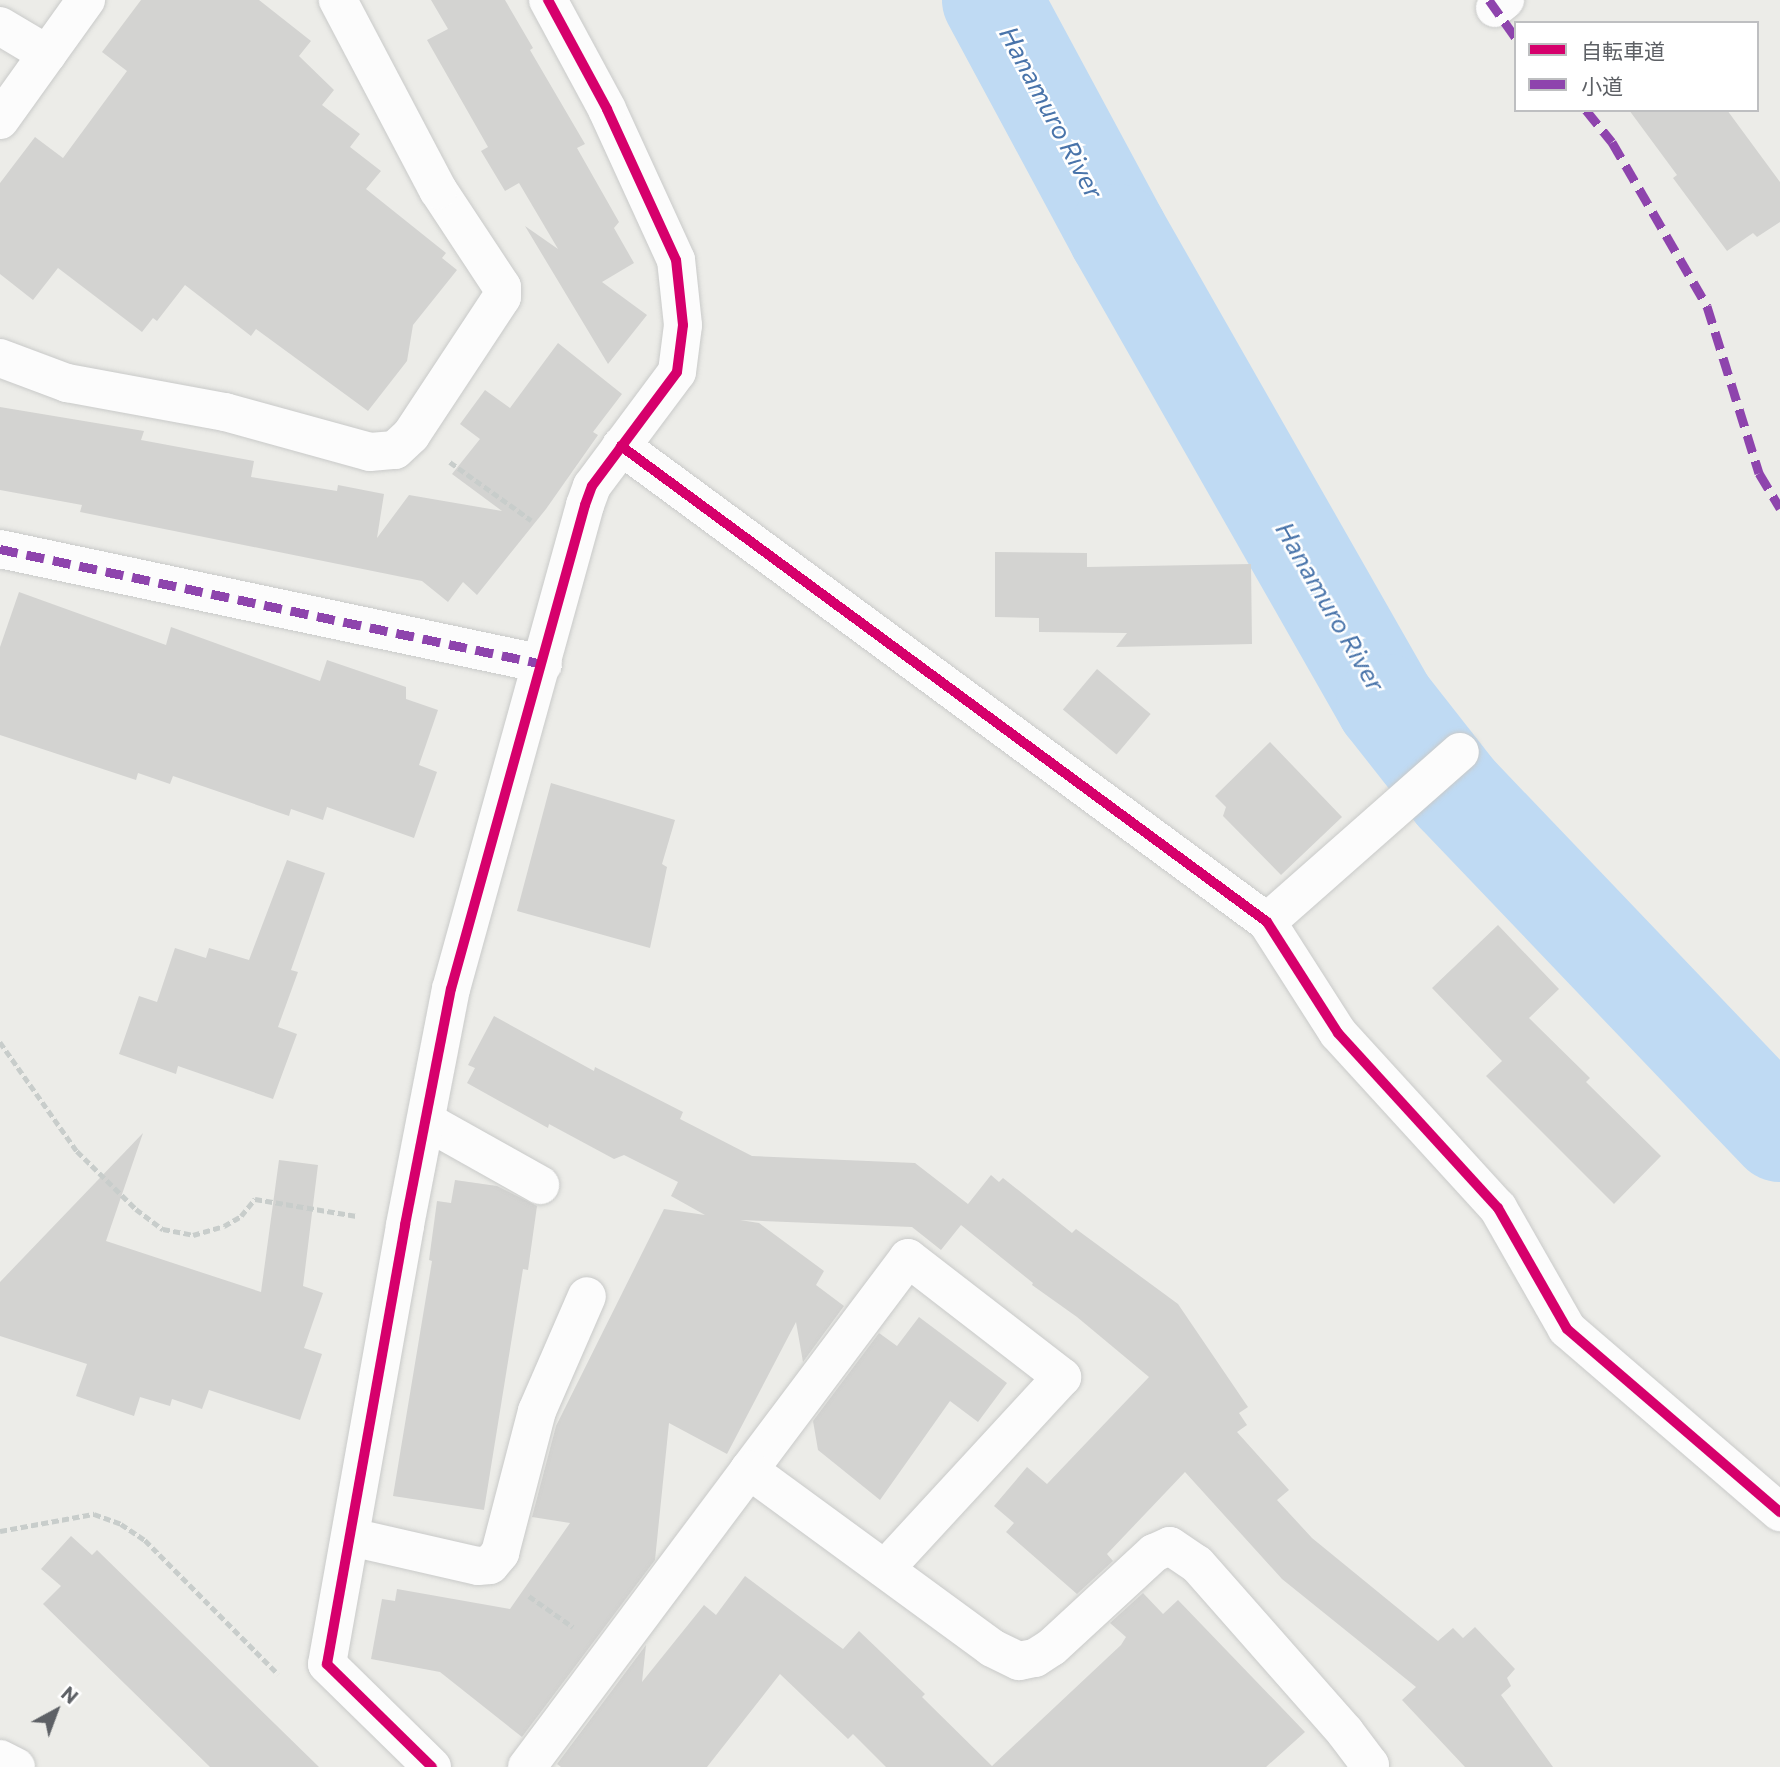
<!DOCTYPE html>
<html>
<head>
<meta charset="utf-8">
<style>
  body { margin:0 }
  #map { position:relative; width:1780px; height:1767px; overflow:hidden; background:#ecece8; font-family:Commissioner,"Noto Sans JP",sans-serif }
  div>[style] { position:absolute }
  .river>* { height:100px; margin:-50px; padding:0 50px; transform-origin:50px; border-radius:50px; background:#bfdaf3 }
  .building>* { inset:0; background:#d3d3d1; transform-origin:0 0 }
  .path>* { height:4.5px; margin-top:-2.25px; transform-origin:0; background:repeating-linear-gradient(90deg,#c8cdcb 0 7px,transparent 0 10.5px) }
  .roads { filter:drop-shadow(0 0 2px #c9cac9) drop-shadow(0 0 2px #c9cac9) }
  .minor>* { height:38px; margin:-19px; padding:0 19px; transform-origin:19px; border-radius:19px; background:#fcfcfc }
  .quiet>* { height:9px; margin-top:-4.5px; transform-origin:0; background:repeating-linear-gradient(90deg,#8e44ad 0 18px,transparent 0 27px) }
  .cycleway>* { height:10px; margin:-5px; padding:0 5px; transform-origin:5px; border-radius:5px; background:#d6006c }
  span { translate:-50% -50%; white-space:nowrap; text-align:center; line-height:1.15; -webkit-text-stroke:5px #fff; paint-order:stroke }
  .water-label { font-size:26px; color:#4974aa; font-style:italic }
  .legend { position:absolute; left:1514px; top:21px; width:245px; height:91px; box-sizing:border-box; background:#fff; border:2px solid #bebfc1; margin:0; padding:9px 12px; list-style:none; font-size:21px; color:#5d6065 }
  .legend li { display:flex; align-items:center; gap:14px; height:35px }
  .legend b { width:35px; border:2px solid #bebfc1 }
  .north { position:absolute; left:21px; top:1676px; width:70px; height:70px; -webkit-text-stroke:5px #fff; paint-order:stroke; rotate:41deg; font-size:19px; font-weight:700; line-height:28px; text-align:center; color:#5d6065 }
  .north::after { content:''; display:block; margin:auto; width:24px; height:32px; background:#5d6065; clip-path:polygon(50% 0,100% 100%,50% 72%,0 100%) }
</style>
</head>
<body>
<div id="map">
  <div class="river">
    <i style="left:992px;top:0;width:266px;rotate:61.7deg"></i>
    <i style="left:1118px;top:234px;width:541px;rotate:60.31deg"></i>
    <i style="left:1386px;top:704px;width:113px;rotate:51.8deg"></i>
    <i style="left:1456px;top:793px;width:469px;rotate:46.3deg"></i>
  </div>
  <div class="building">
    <i style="clip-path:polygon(141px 0,259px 0,311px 41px,299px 56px,334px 90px,322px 105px,360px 134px,350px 147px,381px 171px,366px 189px,446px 253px,442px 258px,457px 270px,413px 325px,407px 361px,368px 411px,256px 329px,251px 336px,185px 285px,157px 321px,153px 318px,142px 332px,58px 268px,33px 300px,0 274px,0 183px,35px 137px,63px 158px,127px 71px,102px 52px)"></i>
    <i style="clip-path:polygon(431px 0,505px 0,533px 48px,530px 50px,585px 144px,577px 148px,619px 222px,614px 228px,634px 263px,602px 282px,647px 315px,608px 364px,525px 226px,558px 249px,519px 183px,505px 191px,481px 151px,488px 147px,427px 40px,448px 29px)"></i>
    <i style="clip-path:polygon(1629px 110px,1727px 110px,1780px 182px,1780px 222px,1757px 237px,1753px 233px,1727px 251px,1673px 178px,1677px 175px)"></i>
    <i style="clip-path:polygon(558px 343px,622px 394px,593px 432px,598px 435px,546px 509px,477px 595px,463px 582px,448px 602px,422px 581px,80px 512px,82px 505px,0 490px,0 407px,144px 431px,141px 440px,254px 461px,251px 477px,337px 491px,338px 485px,384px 494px,377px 538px,409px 495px,502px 511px,452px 474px,480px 439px,460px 424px,485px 390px,510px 408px)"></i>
    <i style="clip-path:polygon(995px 552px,1087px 553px,1087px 567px,1251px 564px,1252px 644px,1116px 647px,1127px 633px,1039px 632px,1039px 618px,995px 617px)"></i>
    <i style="clip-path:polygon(19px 592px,166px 645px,171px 627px,320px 681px,327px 660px,406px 687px,406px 699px,438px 710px,419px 765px,437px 772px,414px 838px,327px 807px,323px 820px,291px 809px,289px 816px,173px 776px,170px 784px,138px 773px,136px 780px,0 735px,0 647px)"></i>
    <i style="left:1097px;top:669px;width:70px;height:53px;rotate:40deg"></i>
    <i style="clip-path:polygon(1270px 742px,1342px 817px,1281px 875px,1223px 816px,1226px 807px,1215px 796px)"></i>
    <i style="clip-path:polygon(551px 783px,675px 820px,662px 864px,667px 867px,650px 948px,517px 911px)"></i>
    <i style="clip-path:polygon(287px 860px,325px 873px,291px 970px,298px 972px,278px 1027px,297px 1034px,273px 1099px,178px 1066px,176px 1074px,119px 1054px,139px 996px,157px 1002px,175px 948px,206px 958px,209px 948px,249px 960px)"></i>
    <i style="clip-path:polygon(1498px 925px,1559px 989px,1529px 1018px,1590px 1078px,1586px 1082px,1661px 1156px,1614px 1204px,1486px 1076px,1502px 1061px,1432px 988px)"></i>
    <i style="clip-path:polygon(494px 1016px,594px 1071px,595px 1067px,683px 1112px,680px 1119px,752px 1156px,915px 1163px,968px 1204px,991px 1175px,999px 1182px,1003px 1178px,1072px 1233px,1076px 1229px,1178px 1304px,1248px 1407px,1239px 1413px,1247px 1425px,1237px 1432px,1289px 1490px,1277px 1500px,1312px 1538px,1438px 1641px,1453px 1628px,1463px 1638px,1475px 1627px,1515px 1669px,1507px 1678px,1511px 1686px,1501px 1695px,1553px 1767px,1465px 1767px,1402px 1700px,1416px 1687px,1282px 1579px,1185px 1472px,1107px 1554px,1113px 1561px,1077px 1594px,1006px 1532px,1014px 1523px,994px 1506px,1027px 1467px,1047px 1484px,1149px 1377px,1077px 1317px,1032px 1285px,1033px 1283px,961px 1225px,941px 1250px,912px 1227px,740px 1220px,759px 1223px,824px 1271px,816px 1285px,844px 1306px,803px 1362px,796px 1322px,727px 1454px,669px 1423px,655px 1560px,522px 1737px,440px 1672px,371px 1659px,382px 1599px,395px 1601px,397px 1589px,510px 1609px,570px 1523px,532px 1517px,556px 1426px,664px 1209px,705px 1215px,671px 1196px,678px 1182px,624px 1155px,614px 1159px,549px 1124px,548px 1128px,467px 1083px,475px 1068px,468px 1065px)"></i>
    <i style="clip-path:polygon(143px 1133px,106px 1241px,261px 1292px,279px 1160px,318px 1165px,303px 1286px,323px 1293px,304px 1348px,322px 1354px,300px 1420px,209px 1390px,202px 1409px,172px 1399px,170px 1406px,140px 1397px,134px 1416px,76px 1396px,87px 1364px,0 1336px,0 1282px)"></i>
    <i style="clip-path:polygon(455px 1180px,497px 1186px,537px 1206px,528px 1270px,523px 1269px,484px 1510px,393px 1496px,432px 1261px,429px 1260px,437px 1201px,451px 1203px)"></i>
    <i style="clip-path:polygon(919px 1317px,1007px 1383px,978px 1422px,950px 1401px,880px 1500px,818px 1450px,813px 1421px,879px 1333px,897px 1346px)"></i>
    <i style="clip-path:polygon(71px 1536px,92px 1555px,97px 1550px,319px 1767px,210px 1767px,43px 1604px,61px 1586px,41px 1569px)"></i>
    <i style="clip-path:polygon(745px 1576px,843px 1649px,859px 1631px,925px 1694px,922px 1697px,992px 1766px,1121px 1645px,1126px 1637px,1110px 1623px,1143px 1593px,1163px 1614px,1178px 1600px,1305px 1732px,1266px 1767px,886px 1767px,853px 1734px,848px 1739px,780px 1674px,707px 1767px,561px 1767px,557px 1764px,646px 1645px,642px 1682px,704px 1605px,716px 1615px)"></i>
  </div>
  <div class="path">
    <i style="left:450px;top:462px;width:100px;rotate:35.6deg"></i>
    <i style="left:0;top:1042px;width:133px;rotate:54.8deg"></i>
    <i style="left:77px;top:1151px;width:83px;rotate:44.5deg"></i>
    <i style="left:136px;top:1209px;width:34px;rotate:37deg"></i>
    <i style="left:163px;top:1229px;width:31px;rotate:11deg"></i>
    <i style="left:193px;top:1235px;width:32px;rotate:-16deg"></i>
    <i style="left:224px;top:1226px;width:20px;rotate:-30deg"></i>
    <i style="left:241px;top:1216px;width:22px;rotate:-51deg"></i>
    <i style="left:255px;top:1199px;width:103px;rotate:9.5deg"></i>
    <i style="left:0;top:1531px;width:96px;rotate:-10.3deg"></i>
    <i style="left:94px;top:1514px;width:29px;rotate:20deg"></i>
    <i style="left:121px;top:1524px;width:29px;rotate:34deg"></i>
    <i style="left:145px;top:1540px;width:189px;rotate:45.2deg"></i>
    <i style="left:529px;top:1596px;width:54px;rotate:35.2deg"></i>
  </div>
  <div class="roads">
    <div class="minor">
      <i style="left:1495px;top:8px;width:13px;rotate:-39deg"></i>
      <i style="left:0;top:26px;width:55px;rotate:30.8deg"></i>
      <i style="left:0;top:120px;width:148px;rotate:-54.4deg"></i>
      <i style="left:0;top:358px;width:72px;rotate:20.5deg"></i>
      <i style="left:67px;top:383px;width:161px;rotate:10.4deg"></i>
      <i style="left:225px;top:412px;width:150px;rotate:15.4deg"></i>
      <i style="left:370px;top:452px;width:25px;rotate:-5deg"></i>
      <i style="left:395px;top:450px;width:22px;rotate:-43deg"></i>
      <i style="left:411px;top:435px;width:165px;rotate:-56.6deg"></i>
      <i style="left:502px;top:297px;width:10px;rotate:-90deg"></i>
      <i style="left:502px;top:287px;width:116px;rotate:-123.4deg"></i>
      <i style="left:438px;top:190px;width:215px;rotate:-117.8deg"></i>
      <i style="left:621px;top:446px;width:802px;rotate:36.38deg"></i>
      <i style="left:1267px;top:922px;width:132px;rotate:57.4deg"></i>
      <i style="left:1338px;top:1033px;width:237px;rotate:47.6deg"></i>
      <i style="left:1498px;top:1208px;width:139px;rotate:60.3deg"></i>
      <i style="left:1567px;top:1329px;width:281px;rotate:40.7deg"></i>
      <i style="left:0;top:549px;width:555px;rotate:11.96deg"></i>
      <i style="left:1267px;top:922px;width:257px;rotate:-41.4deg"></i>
      <i style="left:426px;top:1121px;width:131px;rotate:29.3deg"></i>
      <i style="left:749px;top:1470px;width:265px;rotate:-53.1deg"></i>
      <i style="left:908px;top:1258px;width:195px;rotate:37.7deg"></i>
      <i style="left:1062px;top:1377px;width:261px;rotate:132.7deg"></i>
      <i style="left:351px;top:1537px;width:130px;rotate:12.9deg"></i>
      <i style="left:478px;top:1566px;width:12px;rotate:-5deg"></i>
      <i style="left:490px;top:1565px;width:16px;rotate:-50deg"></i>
      <i style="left:500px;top:1553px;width:147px;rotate:-75.4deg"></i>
      <i style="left:537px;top:1411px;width:125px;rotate:-66.5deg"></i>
      <i style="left:0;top:1759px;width:18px;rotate:27deg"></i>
      <i style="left:432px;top:1767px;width:147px;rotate:-135.6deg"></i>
      <i style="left:327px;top:1664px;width:446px;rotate:-79.9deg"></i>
      <i style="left:405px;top:1225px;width:240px;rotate:-79deg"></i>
      <i style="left:451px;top:989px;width:502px;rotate:-74.52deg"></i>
      <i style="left:585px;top:505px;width:20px;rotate:-70deg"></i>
      <i style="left:592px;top:486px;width:142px;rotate:-53.3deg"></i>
      <i style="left:677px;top:372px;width:47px;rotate:-82.7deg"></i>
      <i style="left:683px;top:325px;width:65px;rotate:-96.1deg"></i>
      <i style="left:676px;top:260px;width:166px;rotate:-114.6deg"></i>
      <i style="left:607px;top:109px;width:124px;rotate:-118.4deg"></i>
      <i style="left:527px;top:1767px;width:371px;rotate:-53.2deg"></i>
      <i style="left:749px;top:1470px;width:301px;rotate:36.2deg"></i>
      <i style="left:992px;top:1648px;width:30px;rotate:26deg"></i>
      <i style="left:1019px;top:1661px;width:16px;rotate:-11deg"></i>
      <i style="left:1035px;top:1658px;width:20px;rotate:-33deg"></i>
      <i style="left:1052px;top:1647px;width:139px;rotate:-42.7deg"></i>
      <i style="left:1154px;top:1553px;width:17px;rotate:-24deg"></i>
      <i style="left:1170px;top:1546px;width:32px;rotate:34deg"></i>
      <i style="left:1197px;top:1564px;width:224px;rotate:48.6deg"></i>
      <i style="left:1345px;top:1732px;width:41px;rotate:52.9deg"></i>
      <i style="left:1370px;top:1765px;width:3px;rotate:135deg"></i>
    </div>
  </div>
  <div class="quiet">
    <i style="left:1489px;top:0;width:47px;rotate:54.6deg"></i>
    <i style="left:1586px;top:110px;width:41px;rotate:50.9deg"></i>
    <i style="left:1612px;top:142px;width:190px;rotate:59.9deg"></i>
    <i style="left:1707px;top:306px;width:175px;rotate:72.7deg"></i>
    <i style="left:1759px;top:473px;width:41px;rotate:59deg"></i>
    <i style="left:0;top:549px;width:555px;rotate:11.96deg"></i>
  </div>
  <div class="cycleway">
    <i style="left:621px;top:446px;width:802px;rotate:36.38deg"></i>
    <i style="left:1267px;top:922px;width:132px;rotate:57.4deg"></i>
    <i style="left:1338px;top:1033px;width:237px;rotate:47.6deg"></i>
    <i style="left:1498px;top:1208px;width:139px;rotate:60.3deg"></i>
    <i style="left:1567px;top:1329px;width:281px;rotate:40.7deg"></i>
    <i style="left:432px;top:1767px;width:147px;rotate:-135.6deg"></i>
    <i style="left:327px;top:1664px;width:446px;rotate:-79.9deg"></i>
    <i style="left:405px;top:1225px;width:240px;rotate:-79deg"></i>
    <i style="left:451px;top:989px;width:502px;rotate:-74.52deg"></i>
    <i style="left:585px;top:505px;width:20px;rotate:-70deg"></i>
    <i style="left:592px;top:486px;width:142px;rotate:-53.3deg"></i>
    <i style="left:677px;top:372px;width:47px;rotate:-82.7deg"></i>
    <i style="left:683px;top:325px;width:65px;rotate:-96.1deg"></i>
    <i style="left:676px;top:260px;width:166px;rotate:-114.6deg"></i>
    <i style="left:607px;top:109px;width:124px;rotate:-118.4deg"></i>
  </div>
  <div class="water-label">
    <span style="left:1052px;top:112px;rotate:62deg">Hanamuro River</span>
    <span style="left:1331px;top:606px;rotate:60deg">Hanamuro River</span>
  </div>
  <ul class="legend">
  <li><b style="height:9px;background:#d6006c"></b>自転車道</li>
  <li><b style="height:9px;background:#8e44ad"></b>小道</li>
  </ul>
  <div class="north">N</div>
</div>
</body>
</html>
